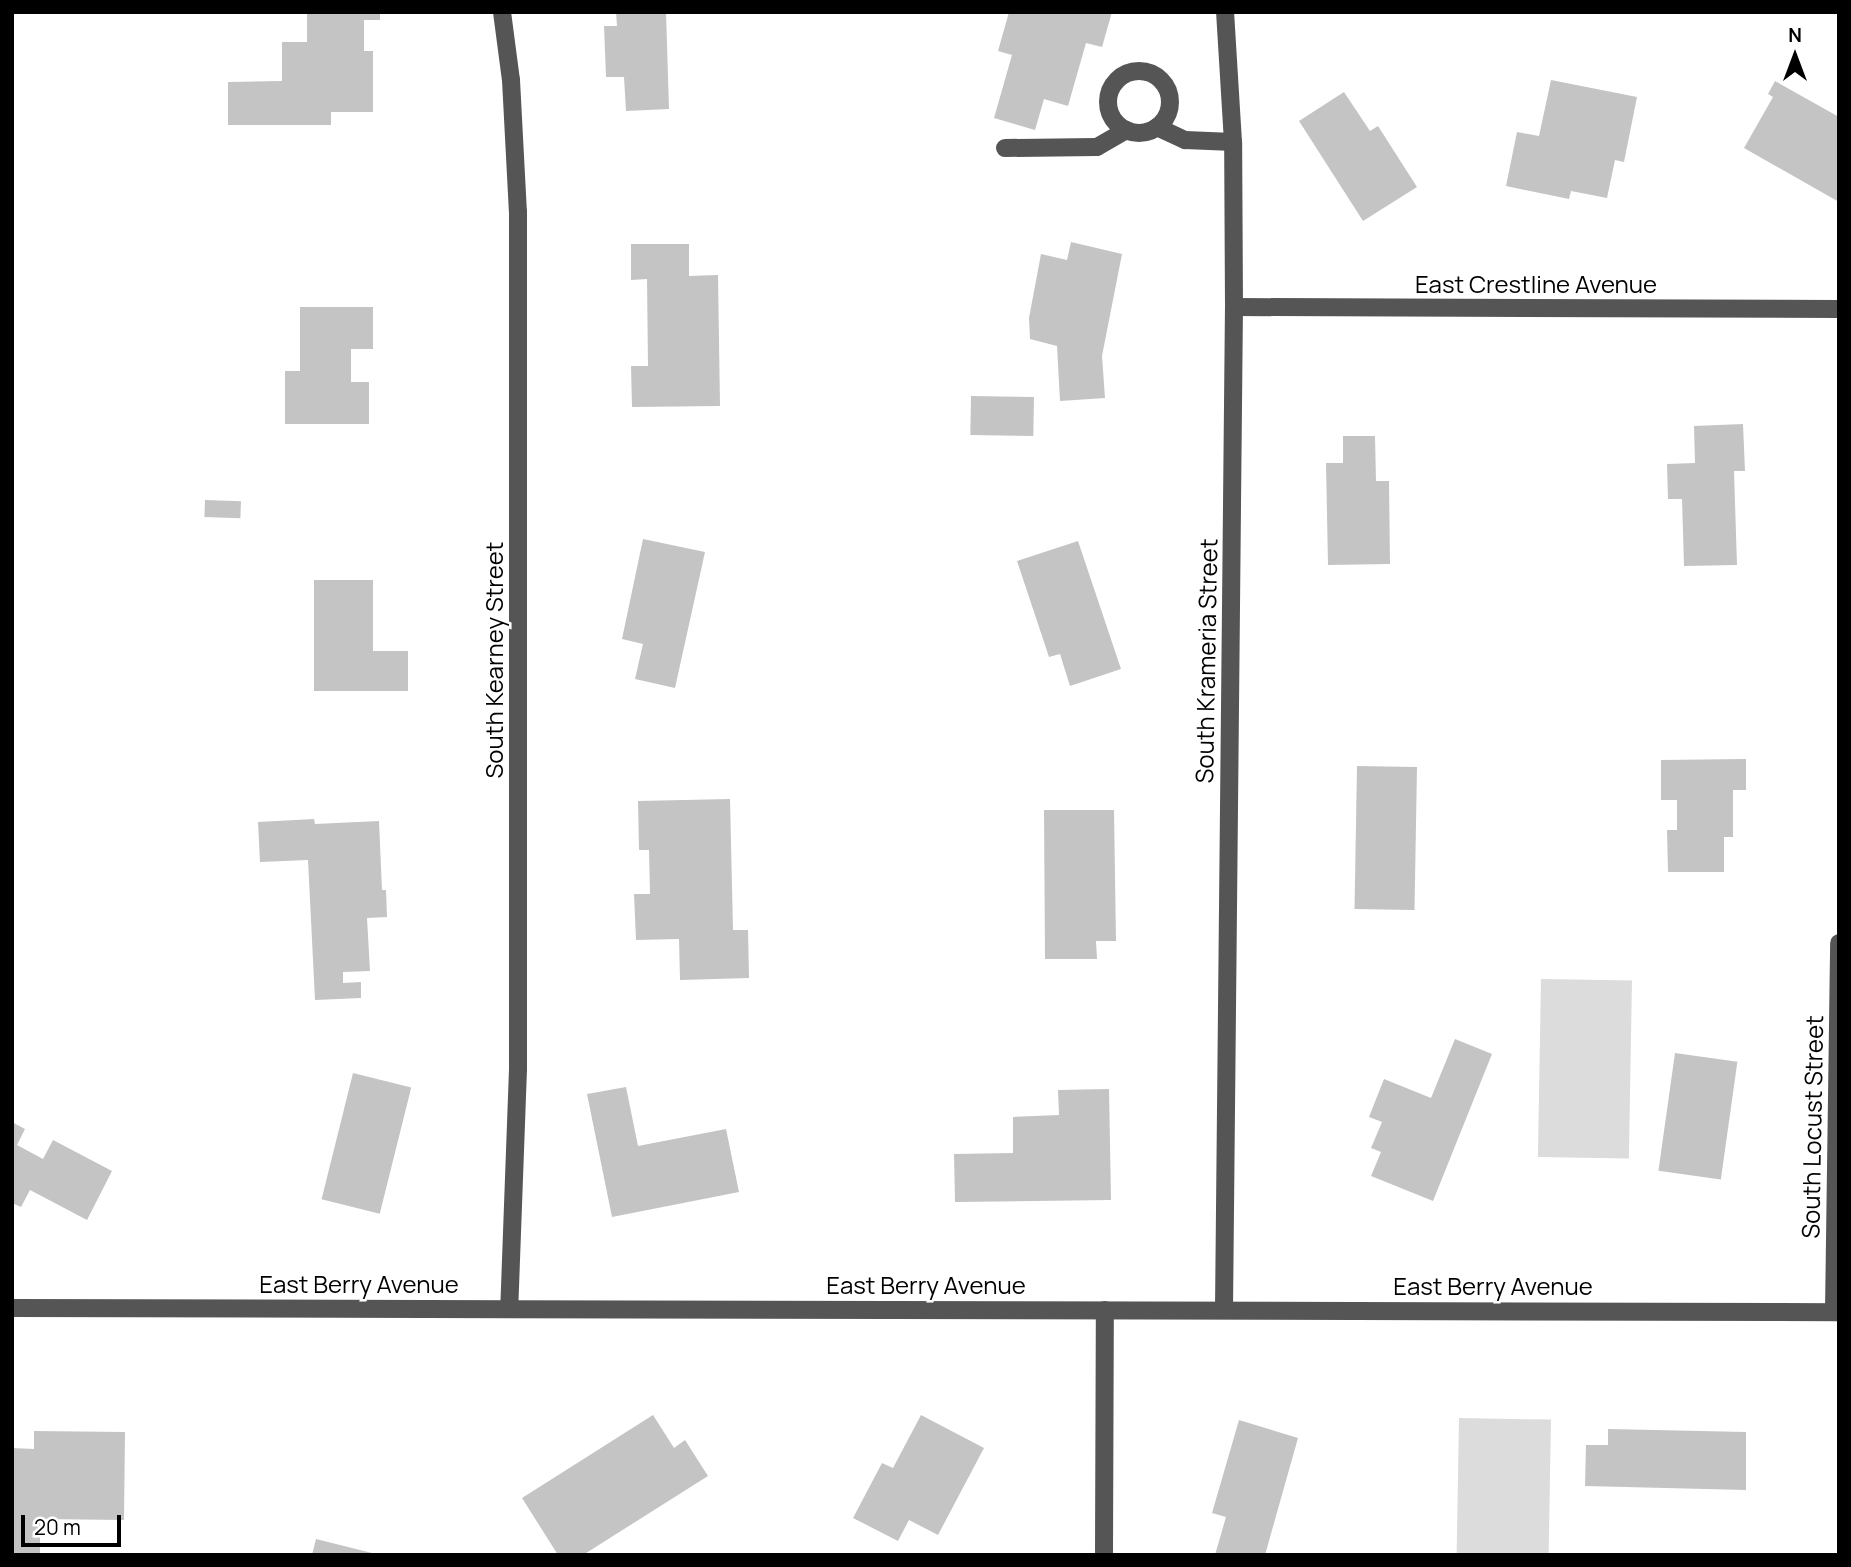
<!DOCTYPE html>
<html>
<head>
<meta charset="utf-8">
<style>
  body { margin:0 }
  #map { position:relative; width:1851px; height:1567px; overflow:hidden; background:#fff; font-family:Manrope,sans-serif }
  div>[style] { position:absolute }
  .green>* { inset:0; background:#dcdcdc; transform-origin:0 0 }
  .building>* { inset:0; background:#c4c4c4; transform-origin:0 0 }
  .minor>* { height:18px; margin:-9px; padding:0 9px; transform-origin:9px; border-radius:9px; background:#555 }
  .minor>.ring { margin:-9px; padding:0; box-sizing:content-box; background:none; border:18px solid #555; border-radius:50% }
  span { translate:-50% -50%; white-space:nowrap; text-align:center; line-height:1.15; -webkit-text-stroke:5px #fff; paint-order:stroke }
  .street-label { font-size:24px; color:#000 }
  .frame { position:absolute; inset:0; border:14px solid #000; pointer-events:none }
  .north { position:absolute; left:1760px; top:21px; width:70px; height:70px; -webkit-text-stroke:5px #fff; paint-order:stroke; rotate:0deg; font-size:19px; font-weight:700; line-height:28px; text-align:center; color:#000 }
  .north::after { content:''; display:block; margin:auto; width:24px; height:32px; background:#000; clip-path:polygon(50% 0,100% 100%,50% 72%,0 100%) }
  .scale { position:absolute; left:21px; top:1515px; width:100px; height:32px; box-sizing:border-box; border:4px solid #000; border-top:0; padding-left:9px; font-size:21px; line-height:24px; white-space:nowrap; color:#000; -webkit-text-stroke:5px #fff; paint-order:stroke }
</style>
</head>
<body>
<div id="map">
  <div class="green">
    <i style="left:1541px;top:979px;width:91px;height:178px;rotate:1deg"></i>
    <i style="left:1459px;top:1418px;width:92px;height:137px;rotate:1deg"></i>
  </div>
  <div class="building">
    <i style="clip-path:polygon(307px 12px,380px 12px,380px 20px,364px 20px,364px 51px,373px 51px,373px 112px,331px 112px,331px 125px,228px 125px,228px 82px,282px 81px,282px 42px,307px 42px)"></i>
    <i style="clip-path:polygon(616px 12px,666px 12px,669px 109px,626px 111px,624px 77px,606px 77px,604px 26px,617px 26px)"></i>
    <i style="clip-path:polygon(1009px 12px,1112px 12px,1102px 47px,1086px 43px,1068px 106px,1044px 99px,1035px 130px,994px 118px,1012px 55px,998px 51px)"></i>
    <i style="clip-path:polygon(1551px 80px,1637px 97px,1624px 162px,1615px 160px,1607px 198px,1571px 191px,1569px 199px,1506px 186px,1517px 132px,1539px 136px)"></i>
    <i style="clip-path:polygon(1775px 81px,1839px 117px,1839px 202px,1744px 148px,1773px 97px,1768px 94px)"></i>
    <i style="clip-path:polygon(1344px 92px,1370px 131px,1378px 126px,1417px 187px,1363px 221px,1299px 121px)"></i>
    <i style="clip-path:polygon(1071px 242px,1122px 254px,1102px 356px,1105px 398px,1060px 401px,1057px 346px,1030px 339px,1029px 318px,1041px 254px,1067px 260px)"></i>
    <i style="clip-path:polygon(631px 244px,689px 244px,689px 276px,718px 275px,720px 406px,632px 407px,631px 366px,648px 366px,647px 279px,631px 280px)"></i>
    <i style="clip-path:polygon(300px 307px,373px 307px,373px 349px,351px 349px,351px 382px,369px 382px,369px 424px,285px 424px,285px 371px,300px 371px)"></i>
    <i style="left:971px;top:396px;width:63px;height:39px;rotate:1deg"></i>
    <i style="clip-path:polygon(1743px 424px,1745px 471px,1734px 471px,1737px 565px,1684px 566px,1682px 499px,1668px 499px,1667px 464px,1695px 463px,1694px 426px)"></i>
    <i style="clip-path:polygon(1343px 436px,1375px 436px,1376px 481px,1389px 481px,1390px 564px,1328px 565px,1326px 463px,1343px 463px)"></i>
    <i style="left:205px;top:500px;width:36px;height:17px;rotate:2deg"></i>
    <i style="clip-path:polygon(643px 539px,705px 552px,675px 688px,635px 679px,643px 644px,622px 639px)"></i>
    <i style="clip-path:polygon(1078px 541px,1121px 669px,1070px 686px,1060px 654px,1049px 657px,1017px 561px)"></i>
    <i style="clip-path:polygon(314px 580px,373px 580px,373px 651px,408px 651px,408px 691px,314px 691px)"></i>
    <i style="clip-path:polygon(1746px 759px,1746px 790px,1733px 790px,1733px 837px,1724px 837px,1724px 872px,1668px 872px,1667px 830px,1677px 830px,1677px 800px,1661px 800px,1661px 760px)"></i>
    <i style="left:1357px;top:766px;width:60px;height:143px;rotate:1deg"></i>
    <i style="clip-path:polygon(730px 799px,733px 930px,748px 930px,749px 978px,680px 980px,679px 939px,636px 940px,634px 894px,650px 894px,649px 850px,639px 850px,638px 801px)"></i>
    <i style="clip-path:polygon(1044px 810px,1114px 810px,1116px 941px,1096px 941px,1097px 959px,1045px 959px)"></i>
    <i style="clip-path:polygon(314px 819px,315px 824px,379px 821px,382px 890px,386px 890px,387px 917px,367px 918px,370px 971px,343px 972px,343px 983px,361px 982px,361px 998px,315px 1000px,308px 860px,260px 862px,258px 822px)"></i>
    <i style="clip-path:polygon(1455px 1039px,1492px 1054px,1433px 1201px,1371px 1176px,1381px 1152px,1371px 1148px,1382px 1122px,1369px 1117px,1384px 1079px,1431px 1098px)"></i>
    <i style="left:1675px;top:1053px;width:63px;height:119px;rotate:8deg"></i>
    <i style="left:353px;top:1073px;width:60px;height:130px;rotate:14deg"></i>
    <i style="clip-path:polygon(626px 1087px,638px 1146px,726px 1129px,739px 1192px,612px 1217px,587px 1094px)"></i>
    <i style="clip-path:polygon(1109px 1089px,1111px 1200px,955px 1202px,954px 1154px,1013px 1153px,1013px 1117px,1059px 1115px,1058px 1090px)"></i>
    <i style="clip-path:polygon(12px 1122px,25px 1129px,17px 1145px,43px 1159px,53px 1140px,112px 1171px,87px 1220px,30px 1190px,21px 1207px,12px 1203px)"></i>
    <i style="clip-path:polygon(653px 1415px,674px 1448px,685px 1440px,708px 1476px,583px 1555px,558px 1555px,522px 1498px)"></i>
    <i style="clip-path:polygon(921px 1415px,984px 1448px,938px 1535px,909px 1520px,898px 1541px,853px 1518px,882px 1463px,893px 1468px)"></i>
    <i style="clip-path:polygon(1239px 1420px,1298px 1438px,1265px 1555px,1215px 1555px,1226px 1517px,1212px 1513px)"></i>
    <i style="clip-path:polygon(1608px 1429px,1746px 1432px,1746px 1490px,1585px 1486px,1586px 1445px,1608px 1445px)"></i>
    <i style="clip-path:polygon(34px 1431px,125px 1432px,124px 1520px,40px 1519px,40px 1555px,12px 1555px,12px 1448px,34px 1449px)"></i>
    <i style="clip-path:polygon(316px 1539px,376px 1554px,376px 1555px,312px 1555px)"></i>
  </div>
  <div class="minor">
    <i style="left:502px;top:12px;width:69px;rotate:82.5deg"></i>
    <i style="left:511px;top:80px;width:132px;rotate:87deg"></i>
    <i style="left:518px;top:212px;width:857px;rotate:90deg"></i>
    <i style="left:518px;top:1069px;width:240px;rotate:92.1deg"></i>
    <i class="ring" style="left:1108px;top:71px;width:44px;height:44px"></i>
    <i style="left:1157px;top:127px;width:31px;rotate:25deg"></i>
    <i style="left:1185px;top:140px;width:48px;rotate:2.4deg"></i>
    <i style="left:1005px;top:148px;width:92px;rotate:-0.6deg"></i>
    <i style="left:1097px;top:147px;width:34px;rotate:-30deg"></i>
    <i style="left:1234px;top:307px;width:605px;rotate:0.19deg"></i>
    <i style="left:12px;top:1308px;width:1827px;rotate:0.13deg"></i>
    <i style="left:1224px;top:1310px;width:1003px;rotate:-89.43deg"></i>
    <i style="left:1234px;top:307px;width:165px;rotate:-90.3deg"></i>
    <i style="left:1233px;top:142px;width:130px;rotate:-93.5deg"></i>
    <i style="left:1834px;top:1312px;width:369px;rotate:-89.2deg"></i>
    <i style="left:1104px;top:1555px;width:245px;rotate:-89.8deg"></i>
  </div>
  <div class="street-label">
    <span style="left:1536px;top:284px">East Crestline Avenue</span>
    <span style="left:494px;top:660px;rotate:-90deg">South Kearney Street</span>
    <span style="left:1206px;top:661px;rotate:-89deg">South Krameria Street</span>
    <span style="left:1812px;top:1127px;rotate:-89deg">South Locust Street</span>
    <span style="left:359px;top:1284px">East Berry Avenue</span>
    <span style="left:926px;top:1285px">East Berry Avenue</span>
    <span style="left:1493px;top:1286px">East Berry Avenue</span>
  </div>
  <div class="frame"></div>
  <div class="north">N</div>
  <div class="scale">20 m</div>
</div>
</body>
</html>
